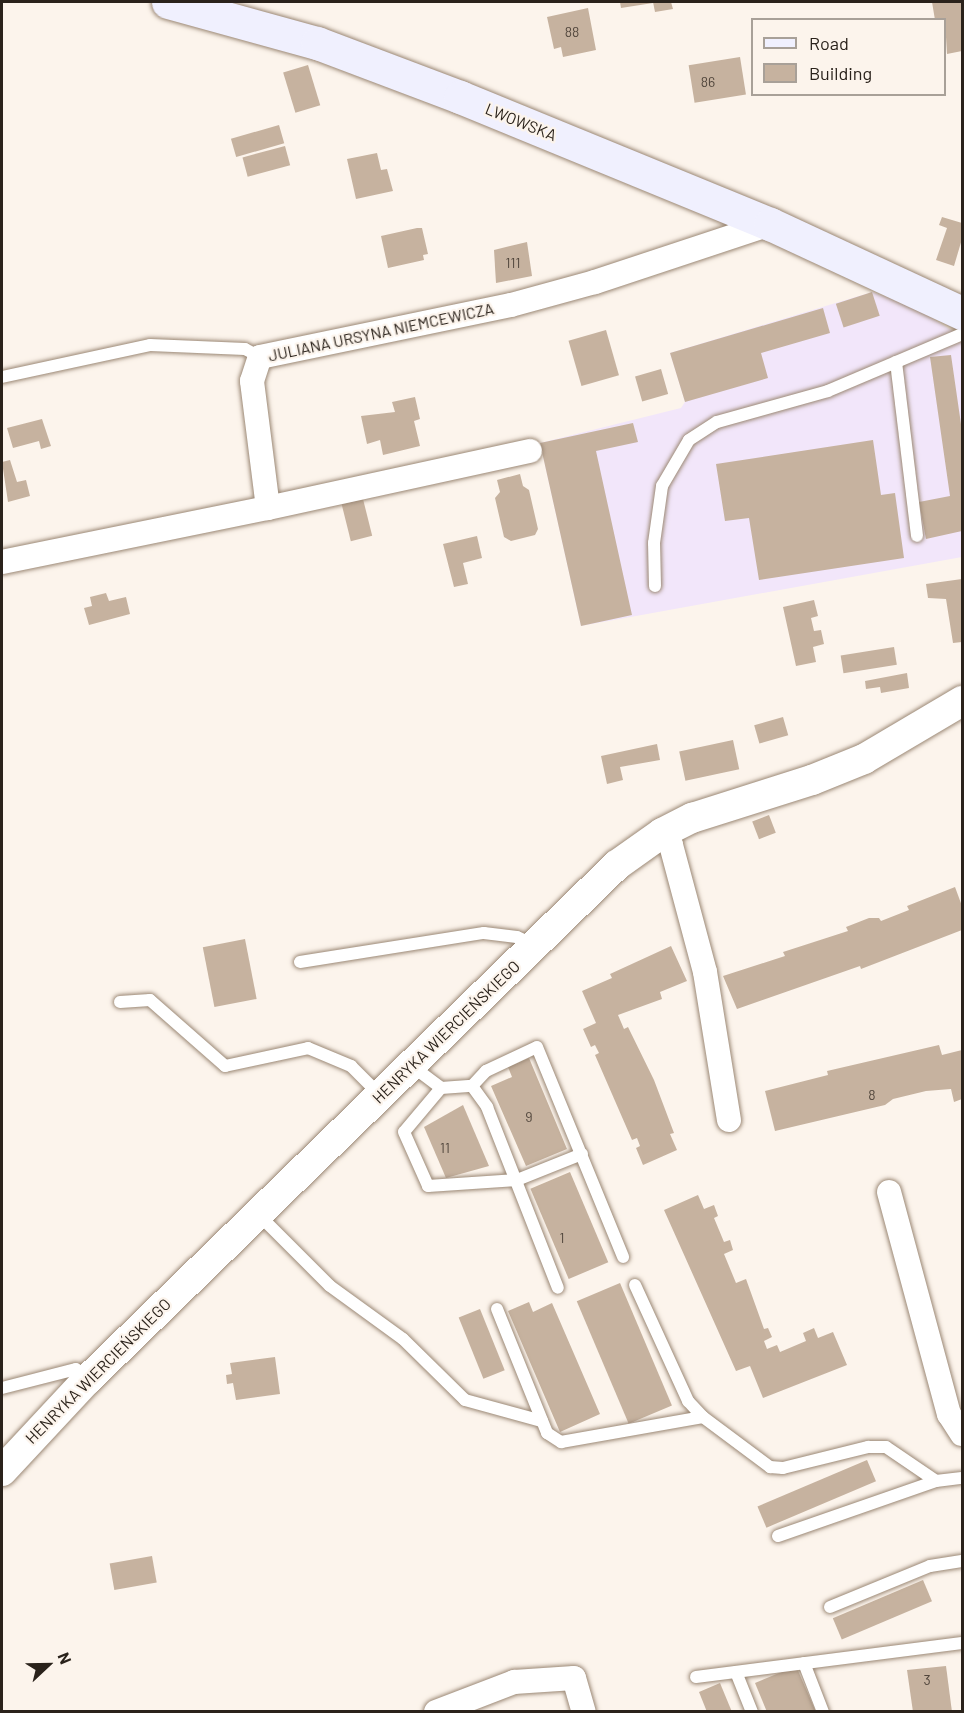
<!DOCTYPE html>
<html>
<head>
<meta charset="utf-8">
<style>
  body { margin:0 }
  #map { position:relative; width:964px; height:1713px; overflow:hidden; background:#fcf4ec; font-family:Barlow,sans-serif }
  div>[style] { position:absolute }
  .commercial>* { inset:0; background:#f2e6fa }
  .building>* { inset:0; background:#c6b29f; transform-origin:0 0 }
  .roads { filter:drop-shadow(0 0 2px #9b8875) drop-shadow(0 0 2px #9b8875) }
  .service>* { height:12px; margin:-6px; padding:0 6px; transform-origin:6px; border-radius:6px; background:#fff }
  .minor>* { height:24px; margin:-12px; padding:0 12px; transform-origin:12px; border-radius:12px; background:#fff }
  .tertiary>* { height:30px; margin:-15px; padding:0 15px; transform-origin:15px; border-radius:15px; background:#fff }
  .secondary>* { height:33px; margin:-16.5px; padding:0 16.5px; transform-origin:16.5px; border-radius:16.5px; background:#f0f0fe }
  span { translate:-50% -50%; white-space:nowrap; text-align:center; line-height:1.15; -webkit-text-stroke:4.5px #fcf4ec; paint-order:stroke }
  .number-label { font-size:14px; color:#51463c }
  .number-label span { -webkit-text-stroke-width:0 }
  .street-label { font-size:16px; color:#2a221b }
  .frame { position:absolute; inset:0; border:3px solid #2a221b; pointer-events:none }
  .legend { position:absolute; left:751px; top:18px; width:195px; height:78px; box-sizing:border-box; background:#fcf4ec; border:2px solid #a8a098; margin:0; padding:8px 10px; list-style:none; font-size:18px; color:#2a221b }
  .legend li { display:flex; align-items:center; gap:12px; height:30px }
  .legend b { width:30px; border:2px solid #a8a098 }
  .north { position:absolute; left:18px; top:1635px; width:60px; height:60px; -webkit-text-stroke:4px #fcf4ec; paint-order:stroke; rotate:68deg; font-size:16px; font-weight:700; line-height:24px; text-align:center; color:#2a221b }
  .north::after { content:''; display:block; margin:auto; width:21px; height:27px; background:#2a221b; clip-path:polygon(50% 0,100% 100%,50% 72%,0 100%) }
</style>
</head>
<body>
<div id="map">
  <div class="commercial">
    <i style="clip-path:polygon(872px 292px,913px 306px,962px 337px,962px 557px,581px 626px,540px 443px,681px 408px,685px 402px,670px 353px)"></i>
  </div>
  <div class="building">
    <i style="clip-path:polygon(620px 2px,652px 2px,653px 3px,621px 8px)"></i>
    <i style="clip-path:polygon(653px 2px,671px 2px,673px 9px,655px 12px)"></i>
    <i style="clip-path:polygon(932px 2px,962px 2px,962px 51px,947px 54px,945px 20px,935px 20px)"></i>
    <i style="clip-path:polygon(588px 8px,596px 50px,563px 57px,561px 47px,554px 49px,547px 17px)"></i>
    <i style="left:740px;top:57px;width:38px;height:52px;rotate:81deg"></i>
    <i style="left:308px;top:65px;width:42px;height:26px;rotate:73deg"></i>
    <i style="left:279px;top:125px;width:19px;height:50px;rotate:74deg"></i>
    <i style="left:285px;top:146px;width:20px;height:44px;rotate:75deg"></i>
    <i style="clip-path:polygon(377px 153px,381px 170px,387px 169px,393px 191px,356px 199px,347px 159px)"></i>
    <i style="clip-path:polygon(942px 217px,962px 223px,962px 239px,954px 266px,936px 260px,947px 228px,939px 225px)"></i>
    <i style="clip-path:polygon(417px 228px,422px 228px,428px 254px,423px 255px,424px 260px,388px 268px,381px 236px)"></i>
    <i style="clip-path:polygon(527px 242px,532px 276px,496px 283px,494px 250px)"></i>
    <i style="left:872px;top:292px;width:25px;height:38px;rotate:72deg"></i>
    <i style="clip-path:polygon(823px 308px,830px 333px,761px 353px,768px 378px,685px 402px,670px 353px)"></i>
    <i style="left:606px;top:330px;width:47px;height:39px;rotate:74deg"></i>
    <i style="clip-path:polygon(951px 355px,962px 431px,962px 531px,926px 539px,919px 502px,950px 496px,930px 357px)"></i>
    <i style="left:661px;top:369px;width:26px;height:27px;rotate:74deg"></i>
    <i style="clip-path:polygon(415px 397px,420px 419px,414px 421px,420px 446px,383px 455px,380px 440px,367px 444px,361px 416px,395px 412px,392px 402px)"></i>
    <i style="clip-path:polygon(42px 419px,51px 446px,41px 449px,39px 441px,13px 448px,7px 428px)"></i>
    <i style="clip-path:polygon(633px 423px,638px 442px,596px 451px,632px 615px,581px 626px,540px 443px)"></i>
    <i style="clip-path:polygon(873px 440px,881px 495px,895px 493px,904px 558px,759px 580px,749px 518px,725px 521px,716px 464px)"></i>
    <i style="clip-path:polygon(10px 460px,17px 482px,26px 480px,30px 496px,8px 502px,2px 462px)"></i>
    <i style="clip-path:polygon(520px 474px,523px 486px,529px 490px,538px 529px,535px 535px,511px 541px,504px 537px,495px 498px,500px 492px,497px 480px)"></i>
    <i style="left:363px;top:499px;width:38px;height:22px;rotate:76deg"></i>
    <i style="clip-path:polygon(477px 536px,482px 558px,463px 563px,468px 584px,454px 587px,443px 544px)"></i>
    <i style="clip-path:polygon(962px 579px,962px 642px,953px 643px,946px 599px,928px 598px,926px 584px)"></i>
    <i style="clip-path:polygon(106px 593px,109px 601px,126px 597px,130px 614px,89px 625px,84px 608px,92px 606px,90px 597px)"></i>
    <i style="clip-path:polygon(814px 600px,818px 616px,811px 618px,814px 631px,821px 630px,824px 644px,813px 647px,816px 662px,796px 666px,783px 607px)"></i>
    <i style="left:894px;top:647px;width:18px;height:54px;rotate:81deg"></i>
    <i style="clip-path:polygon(907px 673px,909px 688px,881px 693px,880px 687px,866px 689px,865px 681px)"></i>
    <i style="left:783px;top:717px;width:19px;height:30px;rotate:74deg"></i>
    <i style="left:733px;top:740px;width:30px;height:55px;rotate:78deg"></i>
    <i style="clip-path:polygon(657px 744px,660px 760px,620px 767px,623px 780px,607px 784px,601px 756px)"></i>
    <i style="left:769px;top:815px;width:19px;height:18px;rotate:69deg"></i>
    <i style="clip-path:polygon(955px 887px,962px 906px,962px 930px,861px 969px,860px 966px,737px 1009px,723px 976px,785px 956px,783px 952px,848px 931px,846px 927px,869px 918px,879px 918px,881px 921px,909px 910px,907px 906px)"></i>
    <i style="left:245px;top:939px;width:61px;height:43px;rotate:79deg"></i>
    <i style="clip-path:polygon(671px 946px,687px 981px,660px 992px,662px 999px,618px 1015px,624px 1029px,628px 1027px,654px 1080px,674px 1133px,670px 1134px,677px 1150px,643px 1165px,636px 1148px,640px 1146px,637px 1138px,632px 1140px,595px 1055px,599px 1053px,595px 1045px,591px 1047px,583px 1029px,596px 1023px,582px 991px,612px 978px,610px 974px)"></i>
    <i style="clip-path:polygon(939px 1045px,942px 1055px,962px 1050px,962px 1099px,954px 1102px,951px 1089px,926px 1091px,893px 1099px,885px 1105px,775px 1131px,765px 1091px,828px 1075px,827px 1071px)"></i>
    <i style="clip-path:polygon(529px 1058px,567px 1149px,526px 1166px,491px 1086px,512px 1077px,508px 1067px)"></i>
    <i style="clip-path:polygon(463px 1105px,489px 1166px,446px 1178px,424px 1127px)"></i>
    <i style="left:570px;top:1172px;width:98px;height:43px;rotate:67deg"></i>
    <i style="clip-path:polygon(698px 1195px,704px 1209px,714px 1205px,718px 1216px,714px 1218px,724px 1242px,730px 1240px,733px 1250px,724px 1254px,736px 1283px,746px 1279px,764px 1329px,768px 1328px,772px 1337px,764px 1341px,767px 1349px,777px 1345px,780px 1352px,806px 1341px,803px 1333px,814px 1328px,818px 1338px,833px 1332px,847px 1365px,763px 1398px,750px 1366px,736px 1371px,664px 1210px)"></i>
    <i style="left:620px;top:1283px;width:133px;height:47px;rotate:67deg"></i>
    <i style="clip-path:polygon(529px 1302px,533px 1312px,552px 1303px,600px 1414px,560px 1432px,508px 1311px)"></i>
    <i style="left:480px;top:1309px;width:66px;height:23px;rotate:68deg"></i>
    <i style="clip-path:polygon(275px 1357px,280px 1394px,236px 1400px,233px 1383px,227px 1384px,226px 1375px,232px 1374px,230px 1363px)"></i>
    <i style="left:867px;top:1460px;width:23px;height:119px;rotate:67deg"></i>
    <i style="left:152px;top:1556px;width:27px;height:43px;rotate:80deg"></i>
    <i style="left:923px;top:1580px;width:23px;height:98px;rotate:67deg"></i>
    <i style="clip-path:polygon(796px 1666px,816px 1712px,767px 1712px,755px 1683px)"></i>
    <i style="clip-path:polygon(946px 1666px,952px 1712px,913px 1712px,907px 1670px)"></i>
    <i style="clip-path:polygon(720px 1683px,732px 1712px,707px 1712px,699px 1692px)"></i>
  </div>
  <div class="roads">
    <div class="service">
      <i style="left:896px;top:362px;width:175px;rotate:83.1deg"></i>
      <i style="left:2px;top:377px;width:151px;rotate:-12.2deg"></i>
      <i style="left:150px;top:345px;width:95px;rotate:2.4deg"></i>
      <i style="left:245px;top:349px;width:17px;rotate:28deg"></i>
      <i style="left:655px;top:586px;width:43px;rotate:-91.3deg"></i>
      <i style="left:654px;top:543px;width:58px;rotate:-82deg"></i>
      <i style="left:662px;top:486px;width:53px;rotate:-59.6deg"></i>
      <i style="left:689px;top:440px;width:33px;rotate:-33deg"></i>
      <i style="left:717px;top:422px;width:115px;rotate:-15.6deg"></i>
      <i style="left:828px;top:391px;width:146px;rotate:-23deg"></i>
      <i style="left:300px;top:962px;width:186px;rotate:-9deg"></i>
      <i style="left:484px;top:933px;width:33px;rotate:7deg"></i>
      <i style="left:517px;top:937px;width:19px;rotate:25deg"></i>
      <i style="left:120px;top:1002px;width:30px;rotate:-4deg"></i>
      <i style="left:150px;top:1000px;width:100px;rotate:41.3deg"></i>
      <i style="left:225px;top:1066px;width:85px;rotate:-12.2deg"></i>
      <i style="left:308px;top:1048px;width:47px;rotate:22.7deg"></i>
      <i style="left:351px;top:1066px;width:41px;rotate:45deg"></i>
      <i style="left:412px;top:1066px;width:36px;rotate:37deg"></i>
      <i style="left:441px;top:1088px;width:31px;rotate:-4deg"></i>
      <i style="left:472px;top:1086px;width:26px;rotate:54deg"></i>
      <i style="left:487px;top:1107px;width:194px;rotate:68.6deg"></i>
      <i style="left:472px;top:1086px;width:21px;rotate:-47deg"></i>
      <i style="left:486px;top:1071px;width:56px;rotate:-25.2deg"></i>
      <i style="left:537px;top:1047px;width:227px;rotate:67.7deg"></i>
      <i style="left:441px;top:1088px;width:57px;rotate:130.1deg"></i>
      <i style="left:404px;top:1132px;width:59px;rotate:66deg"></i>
      <i style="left:428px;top:1186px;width:89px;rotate:-3.9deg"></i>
      <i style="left:517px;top:1180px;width:70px;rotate:-21.8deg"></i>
      <i style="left:259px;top:1215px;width:100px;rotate:45deg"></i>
      <i style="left:330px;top:1286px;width:90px;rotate:36deg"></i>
      <i style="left:403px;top:1339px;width:87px;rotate:44.5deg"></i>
      <i style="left:465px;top:1400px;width:80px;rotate:15.3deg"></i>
      <i style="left:635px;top:1285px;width:128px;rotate:65.4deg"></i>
      <i style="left:688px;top:1401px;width:22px;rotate:47deg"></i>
      <i style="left:497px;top:1309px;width:134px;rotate:68deg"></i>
      <i style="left:547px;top:1433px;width:17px;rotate:33deg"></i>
      <i style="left:561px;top:1442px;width:144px;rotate:-10deg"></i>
      <i style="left:703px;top:1417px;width:84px;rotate:36.7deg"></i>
      <i style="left:770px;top:1467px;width:13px;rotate:4deg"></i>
      <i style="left:783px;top:1468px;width:88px;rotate:-13.9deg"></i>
      <i style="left:868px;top:1447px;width:18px"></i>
      <i style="left:886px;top:1447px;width:60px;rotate:34.2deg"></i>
      <i style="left:936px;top:1481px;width:26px;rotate:-7deg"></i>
      <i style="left:2px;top:1388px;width:76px;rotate:-14.4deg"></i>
      <i style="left:76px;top:1369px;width:16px;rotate:45deg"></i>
      <i style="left:778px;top:1536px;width:167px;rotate:-19.2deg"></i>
      <i style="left:830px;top:1607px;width:108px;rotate:-22.3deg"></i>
      <i style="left:930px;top:1566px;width:32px;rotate:-9deg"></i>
      <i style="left:804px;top:1663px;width:53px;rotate:68.8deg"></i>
      <i style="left:736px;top:1672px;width:43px;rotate:68.2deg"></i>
      <i style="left:696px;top:1677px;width:268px;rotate:-7.3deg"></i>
    </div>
    <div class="minor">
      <i style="left:268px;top:508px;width:268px;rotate:-12.3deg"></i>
      <i style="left:2px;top:562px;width:271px;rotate:-11.5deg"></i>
      <i style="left:268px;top:508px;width:128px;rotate:-97.2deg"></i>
      <i style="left:252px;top:381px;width:25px;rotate:-72deg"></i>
      <i style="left:260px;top:357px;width:256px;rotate:-11.7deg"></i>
      <i style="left:511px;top:305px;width:87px;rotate:-15.3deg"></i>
      <i style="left:595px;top:282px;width:184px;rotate:-18.3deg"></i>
      <i style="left:662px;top:833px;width:15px;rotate:53deg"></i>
      <i style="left:671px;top:845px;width:131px;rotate:75deg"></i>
      <i style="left:705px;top:972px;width:150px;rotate:80.8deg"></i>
      <i style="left:889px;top:1192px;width:230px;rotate:74.9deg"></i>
      <i style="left:949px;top:1414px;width:24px;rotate:57deg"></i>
      <i style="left:436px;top:1712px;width:84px;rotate:-21deg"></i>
      <i style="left:514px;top:1682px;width:60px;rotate:-3.8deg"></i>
      <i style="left:574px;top:1678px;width:35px;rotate:74deg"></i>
    </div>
    <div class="tertiary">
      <i style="left:2px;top:1471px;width:125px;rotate:-47deg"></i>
      <i style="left:87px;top:1380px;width:739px;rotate:-44.18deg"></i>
      <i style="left:617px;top:865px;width:55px;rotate:-35.4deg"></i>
      <i style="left:662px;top:833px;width:34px;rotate:-27deg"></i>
      <i style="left:692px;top:818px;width:126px;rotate:-17.6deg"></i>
      <i style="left:812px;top:780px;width:56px;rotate:-22deg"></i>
      <i style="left:864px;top:759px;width:114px;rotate:-30.6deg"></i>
    </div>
    <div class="secondary">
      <i style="left:168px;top:2px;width:155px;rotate:15.4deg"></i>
      <i style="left:317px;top:43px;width:153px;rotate:20.7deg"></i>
      <i style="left:460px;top:97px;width:335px;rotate:22.3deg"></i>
      <i style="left:770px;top:224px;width:212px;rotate:24.9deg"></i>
    </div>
  </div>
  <div class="number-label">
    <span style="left:572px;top:32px">88</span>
    <span style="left:708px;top:82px">86</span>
    <span style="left:513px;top:263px">111</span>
    <span style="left:872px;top:1095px">8</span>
    <span style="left:529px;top:1117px">9</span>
    <span style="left:445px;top:1148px">11</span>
    <span style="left:562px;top:1238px">1</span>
    <span style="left:927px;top:1680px">3</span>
  </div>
  <div class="street-label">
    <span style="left:521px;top:122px;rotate:22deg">LWOWSKA</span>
    <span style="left:381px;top:332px;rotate:-12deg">JULIANA URSYNA NIEMCEWICZA</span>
    <span style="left:446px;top:1032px;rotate:-44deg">HENRYKA WIERCIEŃSKIEGO</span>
    <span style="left:98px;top:1371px;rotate:-45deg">HENRYKA WIERCIEŃSKIEGO</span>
  </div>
  <div class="frame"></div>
  <ul class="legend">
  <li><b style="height:8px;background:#f0f0fe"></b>Road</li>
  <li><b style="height:16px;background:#c6b29f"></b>Building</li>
  </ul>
  <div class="north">N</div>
</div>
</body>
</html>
